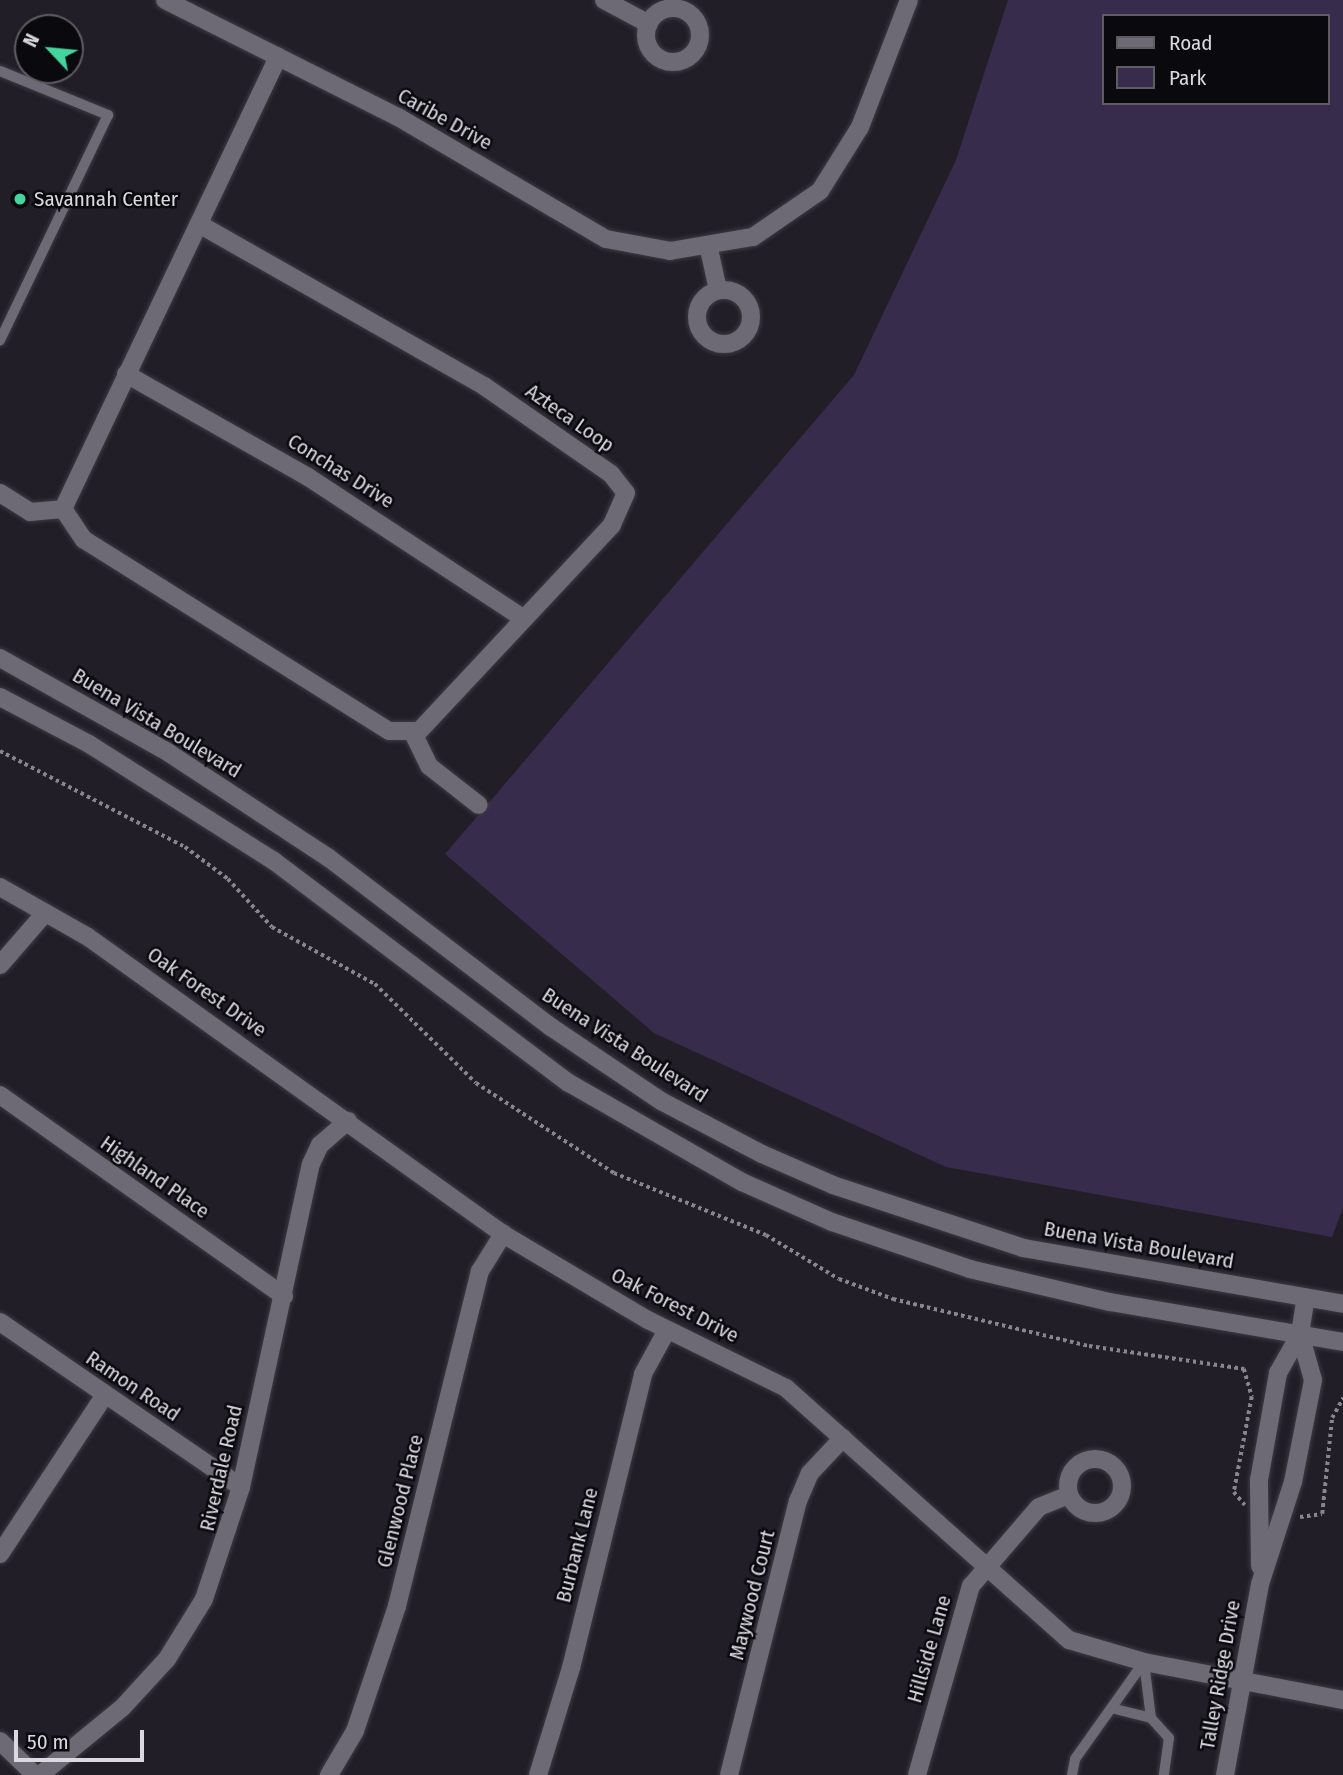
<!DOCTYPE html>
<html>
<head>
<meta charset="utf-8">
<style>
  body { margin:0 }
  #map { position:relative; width:1343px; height:1775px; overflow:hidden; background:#211e27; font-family:"Fira Sans Condensed",sans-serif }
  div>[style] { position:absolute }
  .green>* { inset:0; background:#382c4c }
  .path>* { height:3.5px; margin-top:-1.75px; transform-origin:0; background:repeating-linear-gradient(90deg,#87858d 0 3.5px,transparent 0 7px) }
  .roads { filter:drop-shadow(0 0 2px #3d3a42) drop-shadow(0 0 2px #3d3a42) }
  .service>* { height:10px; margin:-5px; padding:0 5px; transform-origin:5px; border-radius:5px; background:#6d6a75 }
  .minor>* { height:18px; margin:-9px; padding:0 9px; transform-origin:9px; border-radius:9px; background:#6d6a75 }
  .minor>.ring { margin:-9px; padding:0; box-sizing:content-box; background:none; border:18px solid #6d6a75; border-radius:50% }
  .tertiary>* { height:18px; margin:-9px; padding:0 9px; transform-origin:9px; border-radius:9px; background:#6d6a75 }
  .secondary>* { height:18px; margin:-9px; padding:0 9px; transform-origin:9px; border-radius:9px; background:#6d6a75 }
  .dots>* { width:19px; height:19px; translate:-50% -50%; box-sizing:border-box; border:4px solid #0a090d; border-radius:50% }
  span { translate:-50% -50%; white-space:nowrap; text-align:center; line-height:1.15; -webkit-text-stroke:5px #0a090d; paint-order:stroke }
  .street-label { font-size:21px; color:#dbd9e0 }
  .poi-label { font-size:21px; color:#dbd9e0 }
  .left { translate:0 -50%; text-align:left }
  .legend { position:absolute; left:1102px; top:14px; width:228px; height:91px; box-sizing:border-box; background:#0a090d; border:2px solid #5e5c61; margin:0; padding:9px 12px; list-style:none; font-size:21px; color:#dbd9e0 }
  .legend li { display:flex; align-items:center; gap:14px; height:35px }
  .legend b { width:35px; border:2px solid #5e5c61 }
  .north { position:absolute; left:14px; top:14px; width:70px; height:70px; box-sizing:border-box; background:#0a090d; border:2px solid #5e5c61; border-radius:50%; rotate:296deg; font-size:19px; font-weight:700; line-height:28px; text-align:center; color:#dbd9e0 }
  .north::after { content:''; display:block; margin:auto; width:24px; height:32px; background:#46d49e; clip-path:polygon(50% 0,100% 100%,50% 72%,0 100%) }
  .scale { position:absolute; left:14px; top:1730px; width:130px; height:32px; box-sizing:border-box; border:4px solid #dbd9e0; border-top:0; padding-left:9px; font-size:21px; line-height:24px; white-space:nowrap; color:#dbd9e0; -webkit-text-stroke:5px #0a090d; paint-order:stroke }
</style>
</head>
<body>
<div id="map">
  <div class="green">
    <i style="clip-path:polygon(evenodd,1008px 0,1343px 0,1343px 1208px,1332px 1237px,946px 1167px,654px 1033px,445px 854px,854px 375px,956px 160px,1008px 0,1103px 16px,1327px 16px,1327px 103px,1103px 103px,1103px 16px)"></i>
  </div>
  <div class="path">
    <i style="left:0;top:751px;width:208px;rotate:27.4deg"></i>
    <i style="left:185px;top:847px;width:54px;rotate:36.7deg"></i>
    <i style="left:228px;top:879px;width:65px;rotate:47.5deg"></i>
    <i style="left:272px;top:927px;width:118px;rotate:29deg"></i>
    <i style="left:375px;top:984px;width:141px;rotate:44.4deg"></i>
    <i style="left:476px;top:1083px;width:165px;rotate:33.1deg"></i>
    <i style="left:614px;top:1173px;width:164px;rotate:22.2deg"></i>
    <i style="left:766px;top:1235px;width:85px;rotate:31.1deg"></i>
    <i style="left:839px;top:1279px;width:58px;rotate:20.3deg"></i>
    <i style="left:893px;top:1299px;width:202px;rotate:13.5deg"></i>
    <i style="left:1089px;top:1346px;width:157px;rotate:8.4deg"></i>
    <i style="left:1244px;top:1369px;width:29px;rotate:74deg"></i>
    <i style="left:1252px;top:1397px;width:97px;rotate:100.7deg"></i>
    <i style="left:1234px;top:1492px;width:17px;rotate:50deg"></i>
    <i style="left:1300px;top:1517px;width:22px;rotate:-8deg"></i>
    <i style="left:1322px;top:1514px;width:97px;rotate:-84.1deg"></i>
    <i style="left:1332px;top:1418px;width:23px;rotate:-61deg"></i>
  </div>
  <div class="roads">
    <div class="service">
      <i style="left:0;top:71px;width:117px;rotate:22.2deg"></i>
      <i style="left:108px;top:115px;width:250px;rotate:115.6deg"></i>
      <i style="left:1144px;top:1662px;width:56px;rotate:82.9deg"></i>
      <i style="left:1115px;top:1709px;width:37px;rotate:14deg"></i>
      <i style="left:1151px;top:1718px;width:27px;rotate:48deg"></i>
      <i style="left:1169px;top:1738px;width:37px;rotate:98deg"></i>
      <i style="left:1072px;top:1775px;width:16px;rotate:-79deg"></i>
      <i style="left:1075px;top:1759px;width:119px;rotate:-54.6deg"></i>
    </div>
    <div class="minor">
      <i style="left:165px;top:0;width:261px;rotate:26.7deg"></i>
      <i style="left:398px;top:117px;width:241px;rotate:30.4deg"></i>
      <i style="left:606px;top:239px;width:65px;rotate:10.6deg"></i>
      <i style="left:670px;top:251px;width:84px;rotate:-9.6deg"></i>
      <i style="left:753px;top:237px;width:81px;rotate:-34.5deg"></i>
      <i style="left:820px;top:191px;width:75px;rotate:-58deg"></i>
      <i style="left:860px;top:127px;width:136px;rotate:-68.9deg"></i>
      <i style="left:604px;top:0;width:51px;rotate:28.1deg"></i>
      <i class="ring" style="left:646px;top:8px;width:36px;height:36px"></i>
      <i style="left:199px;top:224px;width:328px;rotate:29.6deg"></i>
      <i style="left:484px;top:386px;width:155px;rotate:34.7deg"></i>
      <i style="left:611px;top:474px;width:24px;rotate:52deg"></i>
      <i style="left:626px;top:493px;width:35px;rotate:114deg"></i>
      <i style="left:612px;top:525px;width:282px;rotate:133.1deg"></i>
      <i style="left:419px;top:731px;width:30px;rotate:180deg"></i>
      <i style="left:389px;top:731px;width:360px;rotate:-147.9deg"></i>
      <i style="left:84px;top:540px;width:37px;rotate:-124deg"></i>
      <i style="left:63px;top:509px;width:501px;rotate:-64.56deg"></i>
      <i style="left:709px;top:249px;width:42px;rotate:77.6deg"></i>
      <i class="ring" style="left:697px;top:290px;width:36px;height:36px"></i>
      <i style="left:126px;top:374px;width:209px;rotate:29.5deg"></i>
      <i style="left:308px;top:477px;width:258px;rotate:33.3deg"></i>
      <i style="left:0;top:493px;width:36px;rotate:32deg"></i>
      <i style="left:30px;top:512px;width:33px;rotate:-5deg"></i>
      <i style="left:413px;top:733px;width:37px;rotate:64deg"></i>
      <i style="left:429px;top:766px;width:63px;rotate:38deg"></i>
      <i style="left:0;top:887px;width:101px;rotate:29.6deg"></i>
      <i style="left:88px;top:937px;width:510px;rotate:35.59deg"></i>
      <i style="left:503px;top:1234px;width:169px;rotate:30.7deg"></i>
      <i style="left:648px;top:1320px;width:154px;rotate:26.2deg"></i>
      <i style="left:786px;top:1388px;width:379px;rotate:41.7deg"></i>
      <i style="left:1069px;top:1640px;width:78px;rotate:16.3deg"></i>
      <i style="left:1144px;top:1662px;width:203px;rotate:10.8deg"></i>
      <i style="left:0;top:965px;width:69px;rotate:-49.1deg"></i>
      <i style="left:0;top:1095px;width:348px;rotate:35.3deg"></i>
      <i style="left:0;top:1322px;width:292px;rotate:34.4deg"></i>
      <i class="ring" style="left:1068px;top:1459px;width:36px;height:36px"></i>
      <i style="left:0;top:1554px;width:191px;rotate:-56.6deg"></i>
      <i style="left:0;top:1741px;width:49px;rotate:44.2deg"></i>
      <i style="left:40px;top:1775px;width:106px;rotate:-39.3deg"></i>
      <i style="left:122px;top:1708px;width:67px;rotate:-47.4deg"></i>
      <i style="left:167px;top:1659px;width:70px;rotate:-58.3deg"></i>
      <i style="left:204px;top:1599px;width:118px;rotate:-71.7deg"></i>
      <i style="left:241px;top:1487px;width:330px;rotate:-77.8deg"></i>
      <i style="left:311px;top:1164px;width:21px;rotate:-65deg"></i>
      <i style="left:320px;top:1145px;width:37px;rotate:-41deg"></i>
      <i style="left:329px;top:1775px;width:51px;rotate:-59.4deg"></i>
      <i style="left:355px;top:1731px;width:132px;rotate:-71.4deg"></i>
      <i style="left:397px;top:1606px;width:345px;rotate:-76.1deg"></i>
      <i style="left:480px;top:1271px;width:44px;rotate:-58.1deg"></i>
      <i style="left:538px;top:1775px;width:112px;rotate:-72.9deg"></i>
      <i style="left:571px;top:1668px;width:303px;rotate:-76.2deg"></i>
      <i style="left:643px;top:1374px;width:50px;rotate:-61.4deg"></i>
      <i style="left:729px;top:1775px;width:283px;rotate:-75.9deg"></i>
      <i style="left:798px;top:1501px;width:30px;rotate:-67deg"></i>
      <i style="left:810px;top:1473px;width:48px;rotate:-46.7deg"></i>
      <i style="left:917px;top:1775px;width:197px;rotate:-74.1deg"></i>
      <i style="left:971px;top:1586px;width:104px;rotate:-49.3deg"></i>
      <i style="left:1039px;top:1507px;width:32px;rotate:-22deg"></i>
    </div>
    <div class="tertiary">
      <i style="left:1260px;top:1566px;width:86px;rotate:-90.7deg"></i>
      <i style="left:1259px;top:1480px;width:109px;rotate:-79.9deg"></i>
      <i style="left:1278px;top:1373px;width:45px;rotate:-60.6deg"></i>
      <i style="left:1225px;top:1775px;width:194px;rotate:-79.6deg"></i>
      <i style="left:1260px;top:1584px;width:107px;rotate:-72.1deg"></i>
      <i style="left:1293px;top:1482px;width:104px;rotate:-78.9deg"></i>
      <i style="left:1313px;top:1380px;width:48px;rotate:-105.8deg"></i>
    </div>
    <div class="secondary">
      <i style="left:0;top:658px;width:194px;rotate:29.3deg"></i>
      <i style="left:169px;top:753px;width:191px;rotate:33.3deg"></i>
      <i style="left:329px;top:858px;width:279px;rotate:37.3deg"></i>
      <i style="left:551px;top:1027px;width:133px;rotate:33.9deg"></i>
      <i style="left:661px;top:1101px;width:114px;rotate:27.7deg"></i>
      <i style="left:762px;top:1154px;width:77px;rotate:23.6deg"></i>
      <i style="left:833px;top:1185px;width:200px;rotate:18.3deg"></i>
      <i style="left:1023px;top:1248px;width:325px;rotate:9.9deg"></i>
      <i style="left:0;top:697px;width:101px;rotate:27.8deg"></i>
      <i style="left:89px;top:744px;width:219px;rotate:32.3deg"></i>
      <i style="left:274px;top:861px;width:369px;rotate:37deg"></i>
      <i style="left:569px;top:1083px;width:199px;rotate:29.8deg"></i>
      <i style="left:742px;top:1182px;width:98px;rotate:24deg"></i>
      <i style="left:832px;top:1222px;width:146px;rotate:18.8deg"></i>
      <i style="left:970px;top:1269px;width:144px;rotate:13.3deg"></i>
      <i style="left:1110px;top:1302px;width:236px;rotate:9.7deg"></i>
      <i style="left:1300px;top:1334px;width:37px;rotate:-81deg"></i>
    </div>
  </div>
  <div class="dots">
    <i style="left:20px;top:199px;background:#46d49e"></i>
  </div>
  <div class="street-label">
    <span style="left:445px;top:119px;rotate:29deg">Caribe Drive</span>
    <span style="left:570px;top:418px;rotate:35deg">Azteca Loop</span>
    <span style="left:341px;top:471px;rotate:32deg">Conchas Drive</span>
    <span style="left:157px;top:723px;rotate:31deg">Buena Vista Boulevard</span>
    <span style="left:207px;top:992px;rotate:35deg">Oak Forest Drive</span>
    <span style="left:625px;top:1045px;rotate:33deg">Buena Vista Boulevard</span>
    <span style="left:155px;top:1177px;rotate:35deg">Highland Place</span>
    <span style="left:1139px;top:1245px;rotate:10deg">Buena Vista Boulevard</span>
    <span style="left:675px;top:1305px;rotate:27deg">Oak Forest Drive</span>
    <span style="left:133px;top:1386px;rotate:34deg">Ramon Road</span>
    <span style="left:221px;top:1468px;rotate:-77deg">Riverdale Road</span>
    <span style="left:400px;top:1501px;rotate:-76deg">Glenwood Place</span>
    <span style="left:577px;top:1545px;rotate:-76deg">Burbank Lane</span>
    <span style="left:752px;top:1595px;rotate:-76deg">Maywood Court</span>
    <span style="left:929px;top:1649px;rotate:-74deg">Hillside Lane</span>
    <span style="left:1220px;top:1675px;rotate:-80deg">Talley Ridge Drive</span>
  </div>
  <div class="poi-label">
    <span class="left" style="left:34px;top:199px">Savannah Center</span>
  </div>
  <ul class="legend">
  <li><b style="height:9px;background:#6d6a75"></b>Road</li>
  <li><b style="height:19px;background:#382c4c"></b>Park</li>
  </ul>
  <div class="north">N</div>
  <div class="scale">50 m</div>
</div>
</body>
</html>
